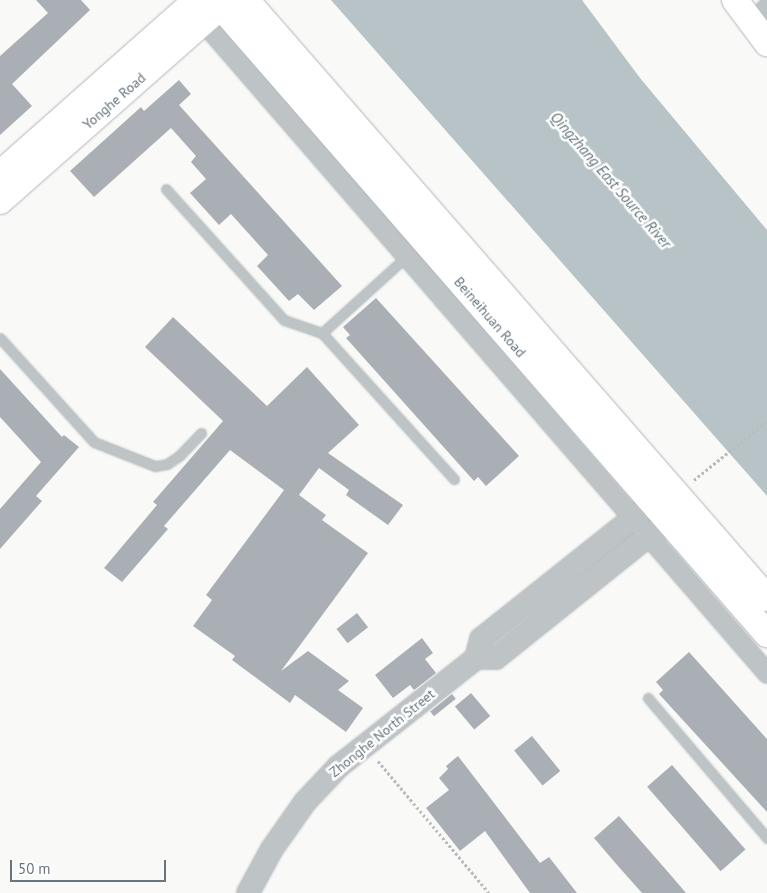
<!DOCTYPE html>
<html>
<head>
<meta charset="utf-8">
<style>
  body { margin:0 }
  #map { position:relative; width:767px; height:893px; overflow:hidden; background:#f9f9f7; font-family:"PT Sans",sans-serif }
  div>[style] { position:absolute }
  .water>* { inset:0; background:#b7c3c6 }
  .building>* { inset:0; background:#a9afb5; transform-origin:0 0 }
  .path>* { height:3px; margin-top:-1.5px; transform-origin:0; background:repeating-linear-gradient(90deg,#b9bcbe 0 2.5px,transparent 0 5px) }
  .roads { filter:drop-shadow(0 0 1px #b1b7bb) drop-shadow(0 0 1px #b1b7bb) }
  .service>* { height:9px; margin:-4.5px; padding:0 4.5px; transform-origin:4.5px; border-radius:4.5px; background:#bec3c6 }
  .minor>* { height:19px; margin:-9.5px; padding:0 9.5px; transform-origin:9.5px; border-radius:9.5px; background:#bec3c6 }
  .tertiary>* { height:22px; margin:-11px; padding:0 11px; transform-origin:11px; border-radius:11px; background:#bec3c6 }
  .secondary>* { height:26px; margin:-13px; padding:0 13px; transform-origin:13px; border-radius:13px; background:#fff }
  span { translate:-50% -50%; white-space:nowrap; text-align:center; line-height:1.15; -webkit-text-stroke:5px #fff; paint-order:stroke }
  .street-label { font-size:14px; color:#66757e }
  .water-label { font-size:15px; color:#617378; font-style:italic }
  .scale { position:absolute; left:10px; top:860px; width:156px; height:22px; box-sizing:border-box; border:2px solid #66757e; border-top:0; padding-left:6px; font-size:15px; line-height:18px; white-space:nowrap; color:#66757e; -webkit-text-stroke:4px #fff; paint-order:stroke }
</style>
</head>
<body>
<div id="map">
  <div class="water">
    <i style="clip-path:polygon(331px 0,582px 0,640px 78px,767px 230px,767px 496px)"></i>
  </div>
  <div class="building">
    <i style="clip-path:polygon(36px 0,81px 0,90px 10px,12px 84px,32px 106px,0 135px,0 56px,48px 13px)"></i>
    <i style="clip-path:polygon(179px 80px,191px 94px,179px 105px,342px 286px,314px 310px,298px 294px,289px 301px,257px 266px,268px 255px,231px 214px,219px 225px,190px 193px,206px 179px,191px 162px,196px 156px,171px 128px,94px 197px,70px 171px,141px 107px,144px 111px)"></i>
    <i style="clip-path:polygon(376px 298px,519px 456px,486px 486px,478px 477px,474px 481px,346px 338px,350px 335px,343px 327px)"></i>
    <i style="clip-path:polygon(173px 317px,267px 406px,307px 367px,359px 425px,328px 453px,403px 505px,388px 525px,346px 495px,349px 490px,319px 468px,299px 495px,326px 515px,322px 520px,368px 553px,281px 671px,308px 651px,349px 681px,338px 690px,363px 708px,346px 732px,295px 695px,290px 703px,232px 660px,235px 656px,193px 626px,212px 600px,206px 595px,284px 490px,230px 450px,164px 526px,168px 529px,122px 582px,104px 568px,157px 505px,153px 502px,223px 421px,145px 347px)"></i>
    <i style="clip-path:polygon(0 369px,62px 437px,64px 435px,79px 447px,36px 496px,42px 501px,0 549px,0 509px,41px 462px,0 417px)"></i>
    <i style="left:357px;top:613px;width:18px;height:26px;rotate:52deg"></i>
    <i style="clip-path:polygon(422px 638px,433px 653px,425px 659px,436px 673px,414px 690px,410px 685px,393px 698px,375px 675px)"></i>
    <i style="clip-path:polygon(689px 652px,767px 739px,767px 812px,659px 694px,663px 690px,656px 682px)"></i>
    <i style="left:471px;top:693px;width:30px;height:21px;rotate:50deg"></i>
    <i style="left:452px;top:694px;width:6px;height:28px;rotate:51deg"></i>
    <i style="left:532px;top:736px;width:45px;height:23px;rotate:51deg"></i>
    <i style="clip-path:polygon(458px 756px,540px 863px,549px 857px,577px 893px,530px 893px,485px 831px,460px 851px,426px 808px,449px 790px,439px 778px,448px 769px,446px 766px)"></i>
    <i style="left:672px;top:765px;width:112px;height:33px;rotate:49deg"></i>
    <i style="clip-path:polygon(619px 816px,668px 872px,686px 893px,642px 893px,618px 866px,594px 838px)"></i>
  </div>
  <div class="path">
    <i style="left:694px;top:480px;width:94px;rotate:-38.9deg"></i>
    <i style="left:378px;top:761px;width:172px;rotate:49.9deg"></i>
  </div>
  <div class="roads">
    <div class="service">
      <i style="left:166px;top:189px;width:176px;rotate:48deg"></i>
      <i style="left:284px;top:320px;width:40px;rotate:18.9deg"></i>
      <i style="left:322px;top:333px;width:197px;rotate:47.9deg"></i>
      <i style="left:322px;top:333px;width:115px;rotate:-42.2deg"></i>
      <i style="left:0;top:338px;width:140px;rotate:47.9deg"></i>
      <i style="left:94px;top:442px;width:66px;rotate:21.5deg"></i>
      <i style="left:155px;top:466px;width:12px;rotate:-9deg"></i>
      <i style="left:167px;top:464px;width:14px;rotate:-34deg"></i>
      <i style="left:179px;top:456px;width:32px;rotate:-46deg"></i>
      <i style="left:648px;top:698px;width:184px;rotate:49.6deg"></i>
    </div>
    <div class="minor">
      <i style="left:195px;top:12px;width:874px;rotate:49.13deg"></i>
    </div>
    <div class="tertiary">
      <i style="left:756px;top:28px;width:21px;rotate:-59deg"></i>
      <i style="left:476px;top:658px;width:20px"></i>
      <i style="left:496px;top:658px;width:237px;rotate:-38.7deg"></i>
      <i style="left:476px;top:658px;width:20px;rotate:-75deg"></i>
      <i style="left:481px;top:639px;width:238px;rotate:-38.5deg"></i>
      <i style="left:248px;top:893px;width:50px;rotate:-61.4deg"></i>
      <i style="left:272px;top:849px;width:57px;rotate:-54.9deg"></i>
      <i style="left:305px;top:802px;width:50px;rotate:-46.6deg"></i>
      <i style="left:339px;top:766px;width:174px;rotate:-38.2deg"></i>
    </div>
    <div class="secondary">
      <i style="left:215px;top:0;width:841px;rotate:48.96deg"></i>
      <i style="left:246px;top:0;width:793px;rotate:48.94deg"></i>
      <i style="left:735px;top:0;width:54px;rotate:53.3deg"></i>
      <i style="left:0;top:174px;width:263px;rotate:-41.5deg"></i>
      <i style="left:0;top:201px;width:304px;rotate:-41.4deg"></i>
    </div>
  </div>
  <div class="street-label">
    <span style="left:114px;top:101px;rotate:-41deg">Yonghe Road</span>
    <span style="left:490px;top:317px;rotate:49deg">Beineihuan Road</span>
    <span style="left:382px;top:733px;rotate:-39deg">Zhonghe North Street</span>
  </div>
  <div class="water-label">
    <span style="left:611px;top:180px;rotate:49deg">Qingzhang East Source River</span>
  </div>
  <div class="scale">50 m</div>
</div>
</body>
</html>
